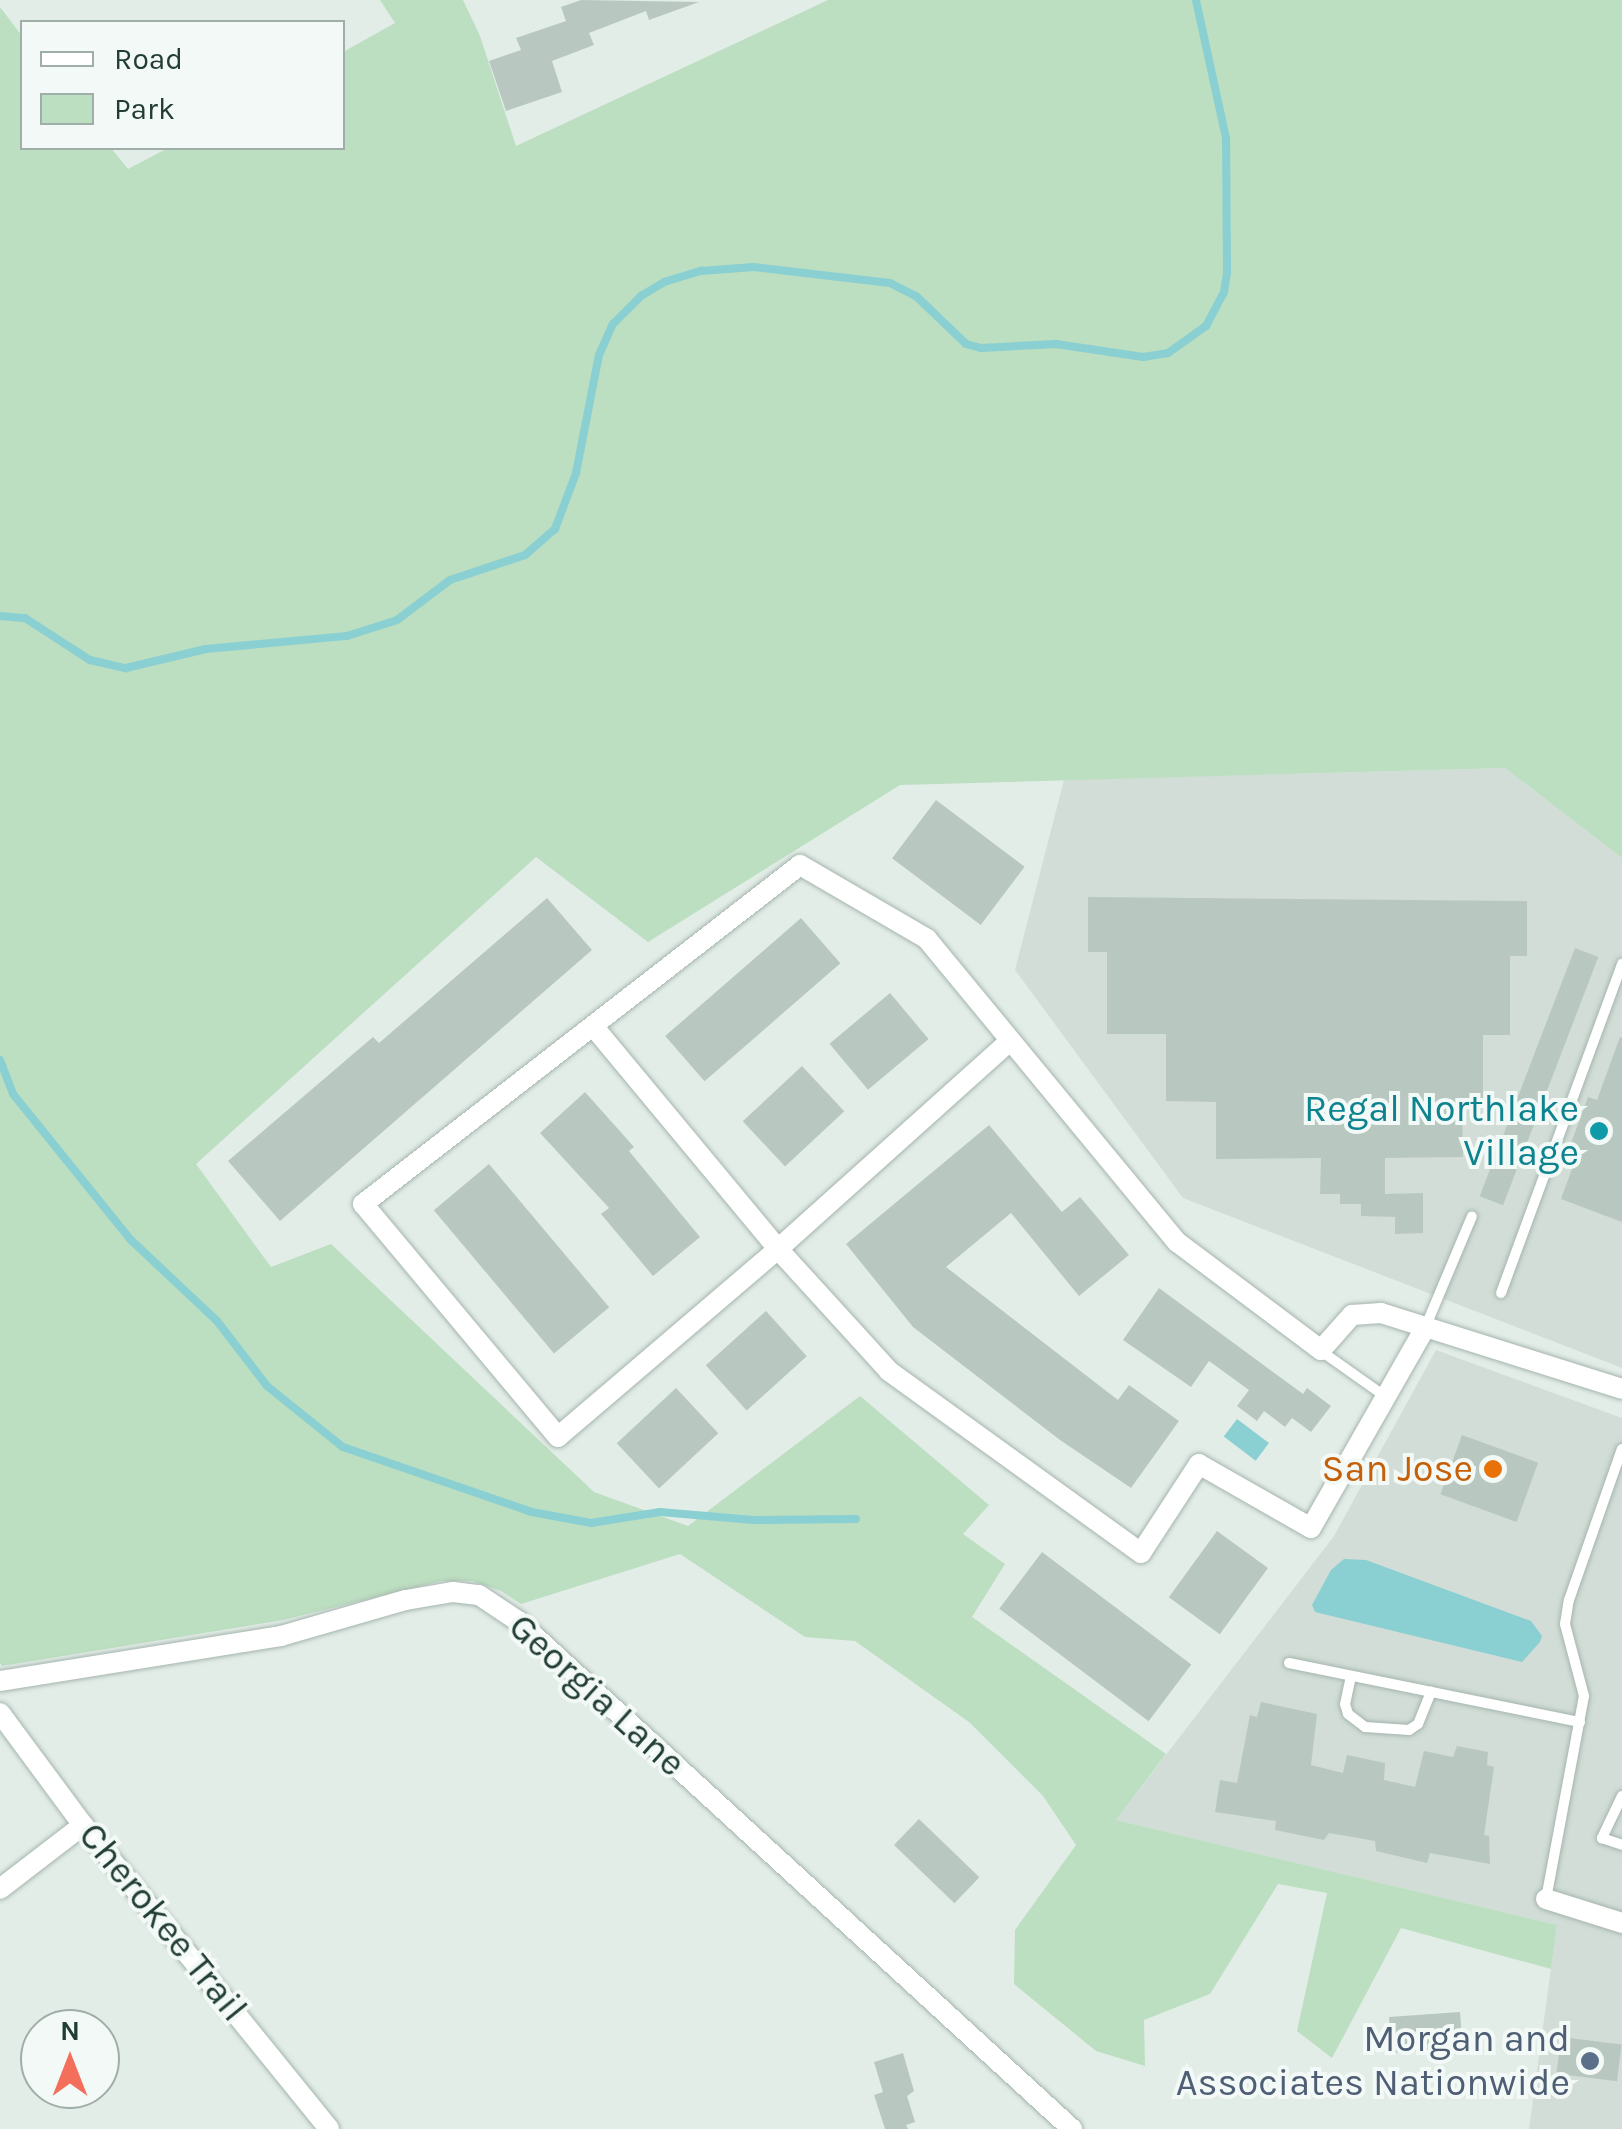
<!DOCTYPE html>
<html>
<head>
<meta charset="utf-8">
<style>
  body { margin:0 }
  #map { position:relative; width:1622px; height:2129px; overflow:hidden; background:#e3ede7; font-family:Karla,sans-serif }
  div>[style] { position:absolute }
  .built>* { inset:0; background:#d1ddd6 }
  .green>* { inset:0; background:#bcdec1 }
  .water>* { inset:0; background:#8acfd2; transform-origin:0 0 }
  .stream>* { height:8px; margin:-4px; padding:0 4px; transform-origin:4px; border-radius:4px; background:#8acfd2 }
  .building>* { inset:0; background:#b8c8c0; transform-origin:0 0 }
  .roads { filter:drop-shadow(0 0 2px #a5b5ae) drop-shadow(0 0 2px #a5b5ae) }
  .service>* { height:10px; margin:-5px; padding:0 5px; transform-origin:5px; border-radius:5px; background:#fff }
  .minor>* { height:20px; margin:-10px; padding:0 10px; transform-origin:10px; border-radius:10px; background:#fff }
  .dots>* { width:28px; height:28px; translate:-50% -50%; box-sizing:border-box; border:5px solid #f3f9f6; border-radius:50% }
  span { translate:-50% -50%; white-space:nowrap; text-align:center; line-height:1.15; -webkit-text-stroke:8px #f3f9f6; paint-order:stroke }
  .culture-label { font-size:38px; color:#0d838f }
  .right { translate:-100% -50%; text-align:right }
  .food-label { font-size:38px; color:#c56008 }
  .street-label { font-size:38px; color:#223e34 }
  .service-label { font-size:38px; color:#4e5e75 }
  .legend { position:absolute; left:20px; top:20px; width:325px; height:130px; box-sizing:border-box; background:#f3f9f6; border:2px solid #9faea8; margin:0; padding:12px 18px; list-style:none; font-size:30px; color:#223e34 }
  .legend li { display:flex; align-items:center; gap:20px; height:50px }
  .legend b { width:50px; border:2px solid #9faea8 }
  .north { position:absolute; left:20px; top:2009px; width:100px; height:100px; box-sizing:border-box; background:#f3f9f6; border:2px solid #9faea8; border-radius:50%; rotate:0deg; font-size:28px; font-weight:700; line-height:40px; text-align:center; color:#223e34 }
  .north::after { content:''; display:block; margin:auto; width:35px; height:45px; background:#f36f5b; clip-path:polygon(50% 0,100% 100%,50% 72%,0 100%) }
</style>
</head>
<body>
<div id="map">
  <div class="built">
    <i style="clip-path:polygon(1505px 768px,1622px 858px,1622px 1368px,1183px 1198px,1015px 970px,1064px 780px)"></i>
    <i style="clip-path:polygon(1436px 1350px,1622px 1418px,1622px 2129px,1529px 2129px,1557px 1925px,1116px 1820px,1334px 1536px)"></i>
  </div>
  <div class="green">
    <i style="clip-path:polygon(380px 0,463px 0,480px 36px,516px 146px,828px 0,1622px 0,1622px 858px,1505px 768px,900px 785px,648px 942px,536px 857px,196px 1164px,271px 1267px,331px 1244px,594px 1492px,688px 1526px,860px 1396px,989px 1505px,963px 1534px,1005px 1564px,972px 1617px,1166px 1754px,1116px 1820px,1557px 1925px,1551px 1969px,1401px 1928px,1332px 2058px,1297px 2031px,1327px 1893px,1278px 1884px,1210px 1994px,1144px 2020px,1145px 2066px,1096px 2051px,1014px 1984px,1015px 1930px,1076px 1845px,1043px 1796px,969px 1722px,855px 1641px,805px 1637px,680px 1554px,521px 1604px,501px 1591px,472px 1581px,441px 1581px,283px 1620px,2px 1666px,0 1663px,0 7px,22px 36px,22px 148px,111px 148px,128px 169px,168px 148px,342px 148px,343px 52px,395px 23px)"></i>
  </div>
  <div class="water">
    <i style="left:1237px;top:1419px;width:40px;height:22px;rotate:37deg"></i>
    <i style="clip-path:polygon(1344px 1559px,1366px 1560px,1531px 1621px,1542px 1636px,1540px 1642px,1522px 1662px,1315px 1612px,1312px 1605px,1331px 1570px)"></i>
  </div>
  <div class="stream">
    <i style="left:0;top:616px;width:25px;rotate:5deg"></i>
    <i style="left:25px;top:618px;width:77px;rotate:32.9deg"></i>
    <i style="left:90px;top:660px;width:37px;rotate:13deg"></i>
    <i style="left:126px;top:668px;width:82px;rotate:-13.4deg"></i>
    <i style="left:206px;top:649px;width:142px;rotate:-5.3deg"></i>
    <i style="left:347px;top:636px;width:52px;rotate:-17.7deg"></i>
    <i style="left:397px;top:620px;width:66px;rotate:-37deg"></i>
    <i style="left:450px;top:580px;width:79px;rotate:-18.4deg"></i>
    <i style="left:525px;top:555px;width:40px;rotate:-41deg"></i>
    <i style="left:555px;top:529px;width:60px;rotate:-69.4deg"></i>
    <i style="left:576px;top:473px;width:120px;rotate:-79deg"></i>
    <i style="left:599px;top:355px;width:34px;rotate:-66deg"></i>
    <i style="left:613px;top:324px;width:40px;rotate:-45deg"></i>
    <i style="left:641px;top:296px;width:27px;rotate:-31deg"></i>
    <i style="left:664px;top:282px;width:39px;rotate:-17deg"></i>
    <i style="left:701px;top:271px;width:53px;rotate:-4.3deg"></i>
    <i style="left:754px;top:267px;width:137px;rotate:6.7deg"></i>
    <i style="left:890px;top:283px;width:29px;rotate:27deg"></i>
    <i style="left:916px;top:296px;width:69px;rotate:43.8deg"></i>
    <i style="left:966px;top:344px;width:16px;rotate:15deg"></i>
    <i style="left:981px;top:348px;width:75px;rotate:-3.1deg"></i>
    <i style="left:1056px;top:344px;width:88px;rotate:8.5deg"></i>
    <i style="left:1143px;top:357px;width:25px;rotate:-9deg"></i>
    <i style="left:1168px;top:353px;width:47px;rotate:-35.4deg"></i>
    <i style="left:1206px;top:326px;width:38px;rotate:-62deg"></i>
    <i style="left:1224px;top:292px;width:19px;rotate:-81deg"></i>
    <i style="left:1227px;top:273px;width:135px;rotate:-90.4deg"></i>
    <i style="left:1226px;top:138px;width:141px;rotate:-102.3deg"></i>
    <i style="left:0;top:1060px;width:36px;rotate:69deg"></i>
    <i style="left:13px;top:1094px;width:188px;rotate:51.1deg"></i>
    <i style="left:131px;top:1240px;width:118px;rotate:43.3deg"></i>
    <i style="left:217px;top:1321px;width:82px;rotate:52.4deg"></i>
    <i style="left:267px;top:1386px;width:97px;rotate:38.8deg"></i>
    <i style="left:343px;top:1447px;width:200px;rotate:19deg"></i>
    <i style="left:532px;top:1512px;width:60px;rotate:10.6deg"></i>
    <i style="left:591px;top:1523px;width:70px;rotate:-9.1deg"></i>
    <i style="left:660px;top:1512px;width:94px;rotate:4.9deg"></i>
    <i style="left:754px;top:1520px;width:102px;rotate:-0.6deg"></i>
  </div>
  <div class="building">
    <i style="clip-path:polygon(581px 0,699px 2px,649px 20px,646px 11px,589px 33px,594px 45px,552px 61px,562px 92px,506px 111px,489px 61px,521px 50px,516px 38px,566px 21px,561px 7px)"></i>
    <i style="left:936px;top:800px;width:111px;height:73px;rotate:37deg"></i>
    <i style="clip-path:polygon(1088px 897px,1527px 901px,1527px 956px,1510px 956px,1510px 1035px,1483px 1035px,1483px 1103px,1462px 1103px,1463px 1157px,1385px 1158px,1385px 1194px,1423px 1193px,1423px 1233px,1395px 1234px,1395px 1217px,1361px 1216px,1361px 1204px,1340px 1204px,1340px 1194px,1320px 1194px,1321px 1158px,1216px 1159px,1216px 1102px,1166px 1101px,1166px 1034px,1107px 1034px,1107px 952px,1088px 952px)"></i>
    <i style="clip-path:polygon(547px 898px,592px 950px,280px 1221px,228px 1161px,373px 1037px,379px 1043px)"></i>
    <i style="left:801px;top:918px;width:60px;height:180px;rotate:49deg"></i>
    <i style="left:1575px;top:948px;width:25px;height:266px;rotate:21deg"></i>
    <i style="left:890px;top:993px;width:60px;height:79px;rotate:50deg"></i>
    <i style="clip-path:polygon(1620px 1037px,1622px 1038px,1622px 1222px,1561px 1199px,1573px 1166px,1564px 1162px,1588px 1097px,1597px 1100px)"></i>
    <i style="left:802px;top:1066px;width:62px;height:81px;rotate:47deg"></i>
    <i style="clip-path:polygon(585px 1092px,634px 1147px,629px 1151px,700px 1237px,653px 1276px,601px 1214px,609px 1208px,540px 1133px)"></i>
    <i style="clip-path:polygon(989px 1125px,1062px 1212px,1080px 1197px,1129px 1255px,1079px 1296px,1011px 1213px,946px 1267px,1118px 1400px,1129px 1385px,1179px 1421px,1131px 1488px,1060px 1440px,913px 1327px,846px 1244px)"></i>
    <i style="left:489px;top:1164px;width:187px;height:72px;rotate:50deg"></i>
    <i style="clip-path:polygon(1159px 1288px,1303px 1394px,1307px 1388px,1331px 1406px,1311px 1432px,1292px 1418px,1285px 1427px,1264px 1411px,1257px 1421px,1237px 1406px,1249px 1390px,1209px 1361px,1191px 1387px,1123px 1340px)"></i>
    <i style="left:766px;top:1311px;width:61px;height:81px;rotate:48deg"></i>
    <i style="left:676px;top:1388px;width:62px;height:81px;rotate:47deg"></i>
    <i style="left:1462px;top:1435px;width:81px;height:63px;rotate:20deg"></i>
    <i style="left:1217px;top:1531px;width:63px;height:82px;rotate:36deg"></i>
    <i style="left:1042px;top:1552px;width:187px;height:71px;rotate:37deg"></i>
    <i style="clip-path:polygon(1261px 1702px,1317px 1714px,1311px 1765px,1343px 1773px,1347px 1755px,1385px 1763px,1384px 1780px,1415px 1787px,1424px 1751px,1453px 1757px,1457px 1746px,1488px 1752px,1487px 1765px,1494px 1767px,1484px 1835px,1489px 1836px,1490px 1864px,1430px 1853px,1427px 1863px,1376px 1851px,1375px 1841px,1329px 1833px,1324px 1840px,1275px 1830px,1276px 1821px,1215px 1812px,1220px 1780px,1237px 1783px,1250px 1715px,1257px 1717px)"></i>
    <i style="left:919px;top:1819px;width:84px;height:36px;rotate:44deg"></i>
    <i style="clip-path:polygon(1460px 2012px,1463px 2054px,1442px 2055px,1442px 2049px,1392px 2053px,1389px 2017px)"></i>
    <i style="left:1561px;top:2037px;width:61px;height:37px;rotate:7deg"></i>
    <i style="clip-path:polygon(903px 2053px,914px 2091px,907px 2096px,915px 2122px,906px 2125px,908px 2129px,885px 2129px,874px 2095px,883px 2092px,874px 2062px)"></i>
  </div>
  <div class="roads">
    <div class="service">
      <i style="left:1501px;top:1293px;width:351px;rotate:-69.8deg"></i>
      <i style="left:1425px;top:1328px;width:121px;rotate:-67.2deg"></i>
      <i style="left:1321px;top:1351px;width:80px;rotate:35.3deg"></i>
      <i style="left:1289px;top:1663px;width:297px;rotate:11.5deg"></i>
      <i style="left:1351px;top:1676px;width:29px;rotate:102deg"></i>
      <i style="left:1345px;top:1704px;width:10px;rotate:73deg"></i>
      <i style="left:1348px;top:1714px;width:21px;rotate:37deg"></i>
      <i style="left:1365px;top:1727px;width:44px;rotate:3.9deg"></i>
      <i style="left:1409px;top:1730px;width:11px;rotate:-34deg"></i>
      <i style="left:1418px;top:1724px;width:35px;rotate:-68deg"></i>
      <i style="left:1622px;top:1796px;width:47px;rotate:115.5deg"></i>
      <i style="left:1602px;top:1838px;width:21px;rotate:19deg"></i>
      <i style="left:1546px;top:1899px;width:207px;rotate:-79.4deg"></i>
      <i style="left:1584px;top:1696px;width:74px;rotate:-104.8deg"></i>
      <i style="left:1565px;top:1624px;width:24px;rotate:-81deg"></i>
      <i style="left:1569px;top:1600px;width:160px;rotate:-70.7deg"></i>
    </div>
    <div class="minor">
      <i style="left:593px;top:1026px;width:290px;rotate:50.3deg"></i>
      <i style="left:778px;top:1249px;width:312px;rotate:-41.9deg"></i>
      <i style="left:1425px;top:1328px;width:230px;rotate:119.7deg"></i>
      <i style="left:1311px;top:1528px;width:129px;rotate:-150.3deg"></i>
      <i style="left:1199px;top:1464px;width:106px;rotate:123.1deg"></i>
      <i style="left:1141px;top:1553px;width:311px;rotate:-144.2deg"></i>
      <i style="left:889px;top:1371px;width:165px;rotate:-132.3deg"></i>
      <i style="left:778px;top:1249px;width:289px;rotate:139.5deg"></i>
      <i style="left:558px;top:1437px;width:304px;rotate:-129.9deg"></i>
      <i style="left:363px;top:1204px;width:553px;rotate:-37.8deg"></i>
      <i style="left:800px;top:865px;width:147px;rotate:30.2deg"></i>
      <i style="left:927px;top:939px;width:393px;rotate:50.5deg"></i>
      <i style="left:1177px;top:1242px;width:180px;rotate:36.9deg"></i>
      <i style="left:1321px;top:1350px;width:47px;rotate:-48.5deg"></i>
      <i style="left:1352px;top:1315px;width:29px;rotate:-4deg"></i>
      <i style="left:1381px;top:1313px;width:253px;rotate:17.5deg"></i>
      <i style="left:0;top:1681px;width:285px;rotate:-9.1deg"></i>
      <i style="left:281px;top:1636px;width:130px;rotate:-16.1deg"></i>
      <i style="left:406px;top:1600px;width:48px;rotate:-9.7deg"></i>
      <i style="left:453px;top:1592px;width:26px;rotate:7deg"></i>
      <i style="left:479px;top:1595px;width:47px;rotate:33.7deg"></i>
      <i style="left:518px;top:1621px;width:752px;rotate:42.52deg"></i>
      <i style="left:0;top:1713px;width:139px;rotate:53.5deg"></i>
      <i style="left:83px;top:1825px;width:391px;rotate:51deg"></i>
      <i style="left:0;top:1889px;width:105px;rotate:-37.6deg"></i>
      <i style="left:1546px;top:1899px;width:80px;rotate:17.5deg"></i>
    </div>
  </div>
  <div class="dots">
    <i style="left:1599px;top:1131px;background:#0f9aa8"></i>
    <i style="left:1493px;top:1469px;background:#e8710a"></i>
    <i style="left:1590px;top:2061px;background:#5c6f8a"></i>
  </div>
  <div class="culture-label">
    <span class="right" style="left:1579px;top:1131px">Regal Northlake<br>Village</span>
  </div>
  <div class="food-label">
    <span class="right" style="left:1473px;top:1469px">San Jose</span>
  </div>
  <div class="street-label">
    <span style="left:597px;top:1695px;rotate:42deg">Georgia Lane</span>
    <span style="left:163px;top:1922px;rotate:51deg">Cherokee Trail</span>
  </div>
  <div class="service-label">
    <span class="right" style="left:1570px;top:2061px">Morgan and<br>Associates Nationwide</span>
  </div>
  <ul class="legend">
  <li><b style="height:12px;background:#fff"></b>Road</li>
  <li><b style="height:28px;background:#bcdec1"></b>Park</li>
  </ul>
  <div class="north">N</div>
</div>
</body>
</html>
